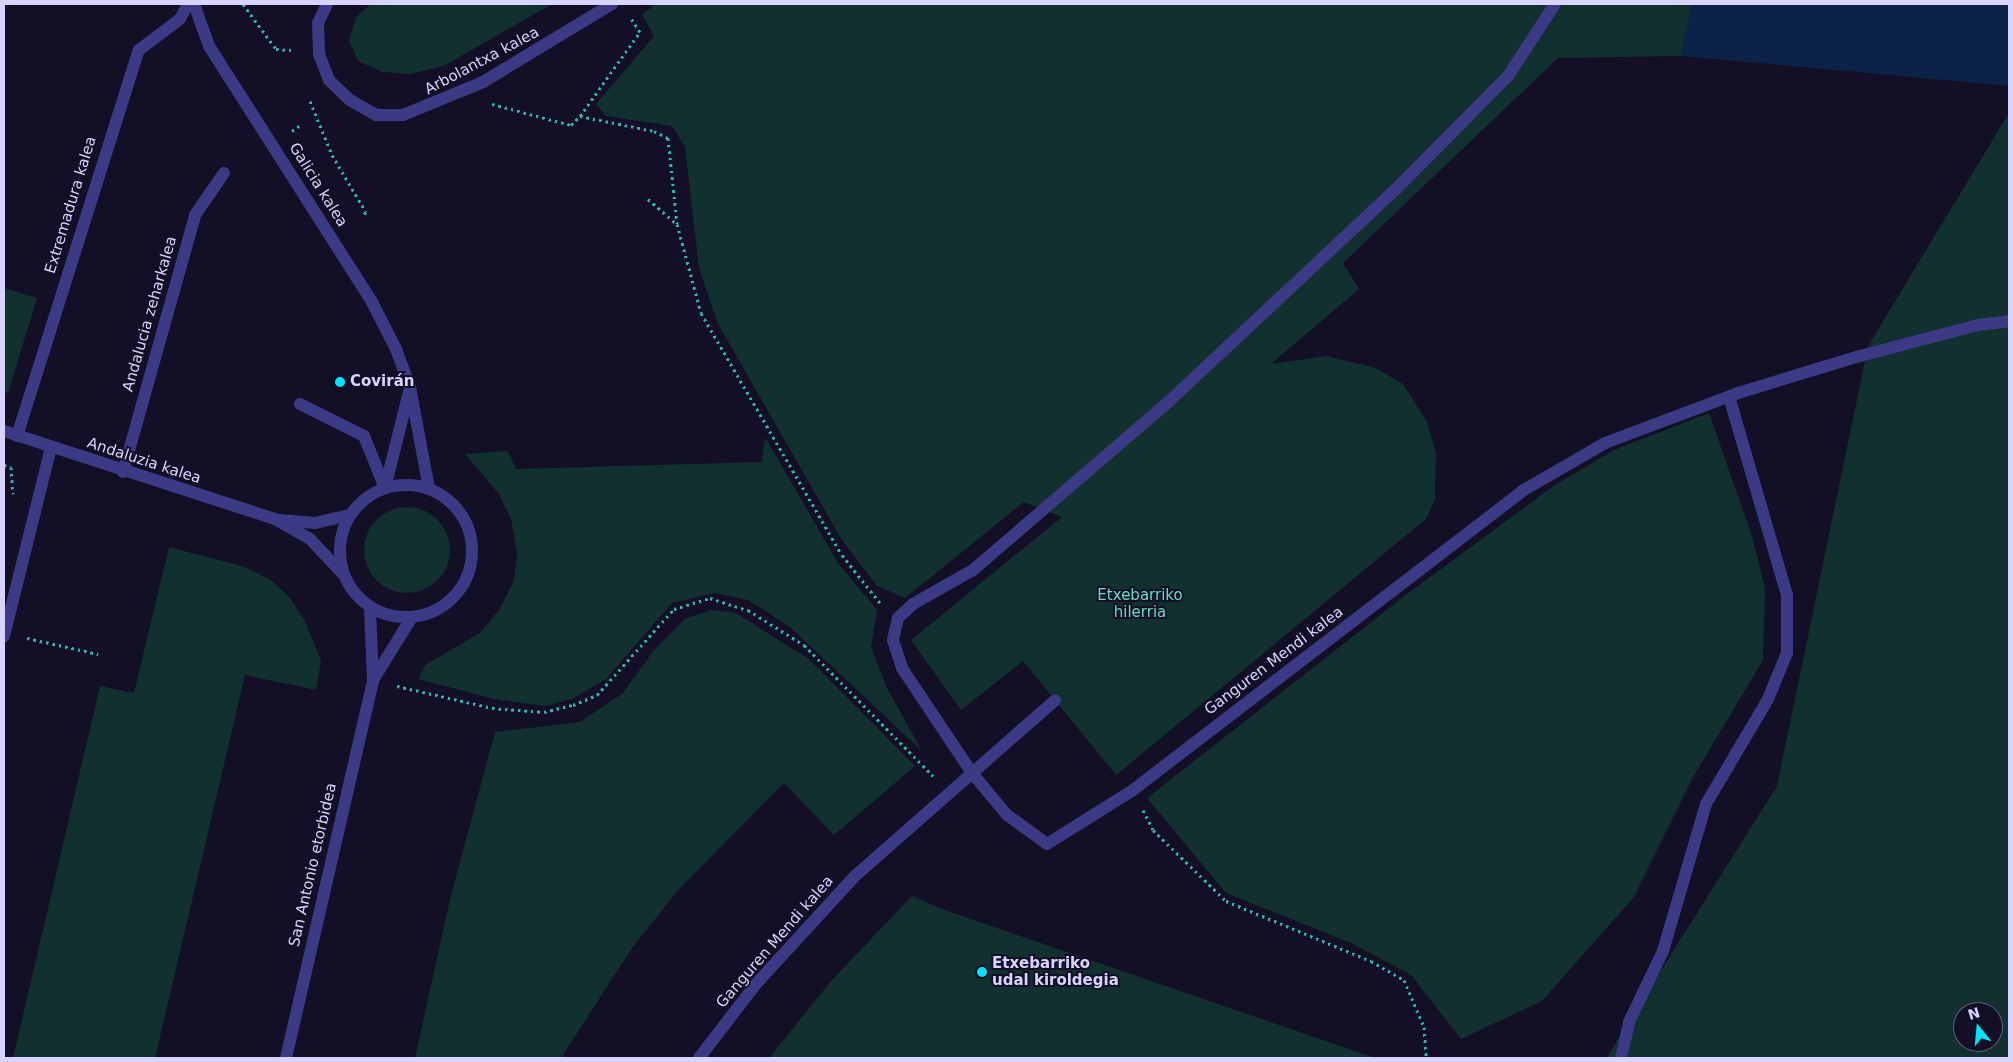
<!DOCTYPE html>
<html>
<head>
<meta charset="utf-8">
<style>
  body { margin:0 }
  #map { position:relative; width:2013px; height:1062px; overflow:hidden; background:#130f26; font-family:"DejaVu Sans",sans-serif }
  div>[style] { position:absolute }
  .green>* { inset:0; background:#12302f }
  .round { border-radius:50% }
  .water>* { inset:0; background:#0c2248 }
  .path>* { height:3px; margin-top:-1.5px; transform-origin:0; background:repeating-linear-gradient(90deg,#2fb8b0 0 2.5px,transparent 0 6.5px) }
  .lane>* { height:12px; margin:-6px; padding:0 6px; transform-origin:6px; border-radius:6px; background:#3d3a85 }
  .street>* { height:12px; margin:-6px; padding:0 6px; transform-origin:6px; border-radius:6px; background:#3d3a85 }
  .street>.ring { margin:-6px; padding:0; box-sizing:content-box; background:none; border:12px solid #3d3a85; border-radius:50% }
  .dots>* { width:14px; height:14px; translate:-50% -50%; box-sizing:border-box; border:2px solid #130f26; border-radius:50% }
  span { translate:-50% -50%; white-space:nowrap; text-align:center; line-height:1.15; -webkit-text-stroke:4px #130f26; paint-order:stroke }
  .street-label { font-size:15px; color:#d9d4ff }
  .poi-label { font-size:15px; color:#d9d4ff; font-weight:700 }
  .left { translate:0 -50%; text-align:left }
  .park-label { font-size:15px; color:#5fe0c0 }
  .frame { position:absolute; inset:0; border:5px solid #d9d4ff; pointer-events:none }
  .north { position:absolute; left:1953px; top:1002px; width:50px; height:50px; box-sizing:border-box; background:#130f26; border:1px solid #625e7d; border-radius:50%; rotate:343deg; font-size:14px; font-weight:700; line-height:20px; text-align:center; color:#d9d4ff }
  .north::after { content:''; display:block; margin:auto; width:18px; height:22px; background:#00e5ff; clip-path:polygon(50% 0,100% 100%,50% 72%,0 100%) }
</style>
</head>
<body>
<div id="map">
  <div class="green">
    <i style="clip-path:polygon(371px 4px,552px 4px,444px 66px,410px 74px,383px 72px,358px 61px,349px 41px,356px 17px)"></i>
    <i style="clip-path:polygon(656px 4px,1692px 4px,1681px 56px,1558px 58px,1343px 263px,1359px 289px,1271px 364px,1327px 356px,1376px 368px,1403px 384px,1427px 422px,1436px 453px,1435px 500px,1426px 519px,1116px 775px,1023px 661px,961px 710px,911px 640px,1062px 517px,1024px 502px,905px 598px,877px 586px,842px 540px,718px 324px,699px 268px,685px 147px,672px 126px,606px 116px,596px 104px,654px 36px,642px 14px)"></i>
    <i style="clip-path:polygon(evenodd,2009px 113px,2009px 1058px,1606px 1058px,1777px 786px,1868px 346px,2009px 113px,1963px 1012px,1993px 1012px,1993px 1042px,1963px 1042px,1963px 1012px)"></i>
    <i style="clip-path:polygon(4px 288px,37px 298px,8px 393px,4px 392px)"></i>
    <i style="clip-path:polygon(1709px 413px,1752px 536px,1765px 588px,1763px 660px,1693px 777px,1634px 897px,1542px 1001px,1461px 1039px,1411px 975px,1351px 943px,1226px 893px,1147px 798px,1407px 594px,1555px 485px,1614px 450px)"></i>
    <i style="clip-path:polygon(765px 437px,838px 563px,877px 610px,871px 647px,886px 686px,922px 751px,791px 628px,748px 600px,715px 593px,672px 603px,606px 679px,572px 699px,545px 706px,494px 699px,418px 679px,425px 665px,480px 633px,499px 610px,514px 580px,517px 553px,511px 519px,499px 494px,465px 454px,508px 451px,516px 469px,762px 462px)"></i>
    <i class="round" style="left:364px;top:507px;width:86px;height:86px"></i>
    <i style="clip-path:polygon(169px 547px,245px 567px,271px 580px,290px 598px,304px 619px,321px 661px,316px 690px,245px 675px,155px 1058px,13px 1058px,100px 686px,134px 693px)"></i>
    <i style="clip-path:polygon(710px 610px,736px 613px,809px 659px,915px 766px,834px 835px,784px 783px,679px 889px,632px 948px,561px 1058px,415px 1058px,450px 899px,495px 732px,580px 722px,623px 693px,654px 650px,685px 619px)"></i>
    <i style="clip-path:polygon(912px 896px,942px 909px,1375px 1058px,769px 1058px,831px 981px)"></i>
  </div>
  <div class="water">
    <i style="clip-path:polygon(1692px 4px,2009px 4px,2009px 86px,1681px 56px)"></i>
  </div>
  <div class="path">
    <i style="left:243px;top:4px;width:56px;rotate:53.7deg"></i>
    <i style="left:276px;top:49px;width:15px;rotate:4deg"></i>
    <i style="left:310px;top:101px;width:58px;rotate:67.8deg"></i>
    <i style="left:332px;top:155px;width:66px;rotate:59.2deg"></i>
    <i style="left:366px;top:212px;width:6px;rotate:135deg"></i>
    <i style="left:492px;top:104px;width:82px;rotate:14.9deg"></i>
    <i style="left:571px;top:125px;width:13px;rotate:-45deg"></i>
    <i style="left:580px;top:116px;width:76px;rotate:11.5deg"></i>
    <i style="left:654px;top:131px;width:16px;rotate:27deg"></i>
    <i style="left:668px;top:138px;width:86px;rotate:84deg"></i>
    <i style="left:677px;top:224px;width:92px;rotate:74.9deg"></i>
    <i style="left:701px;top:313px;width:280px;rotate:59.8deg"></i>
    <i style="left:842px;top:555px;width:61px;rotate:51.6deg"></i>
    <i style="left:580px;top:116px;width:103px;rotate:-54.5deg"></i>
    <i style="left:640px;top:32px;width:17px;rotate:-123deg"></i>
    <i style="left:292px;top:131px;width:12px;rotate:-35deg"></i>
    <i style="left:648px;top:199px;width:37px;rotate:41deg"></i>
    <i style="left:4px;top:465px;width:7px;rotate:16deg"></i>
    <i style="left:11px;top:467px;width:27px;rotate:86deg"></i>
    <i style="left:27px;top:638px;width:73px;rotate:12.7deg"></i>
    <i style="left:397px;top:686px;width:98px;rotate:13deg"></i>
    <i style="left:492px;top:708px;width:52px;rotate:4.4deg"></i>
    <i style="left:544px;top:712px;width:30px;rotate:-14deg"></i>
    <i style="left:573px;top:705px;width:26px;rotate:-23deg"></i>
    <i style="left:597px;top:695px;width:115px;rotate:-48.2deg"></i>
    <i style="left:674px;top:609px;width:38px;rotate:-17deg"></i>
    <i style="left:710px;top:598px;width:40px;rotate:18deg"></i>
    <i style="left:748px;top:610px;width:66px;rotate:32deg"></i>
    <i style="left:804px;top:645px;width:184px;rotate:45.4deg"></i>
    <i style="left:1143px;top:810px;width:22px;rotate:63deg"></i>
    <i style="left:1153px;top:830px;width:102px;rotate:44.2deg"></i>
    <i style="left:1226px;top:901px;width:157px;rotate:22.5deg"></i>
    <i style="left:1371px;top:961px;width:38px;rotate:30deg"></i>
    <i style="left:1404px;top:980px;width:51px;rotate:66.9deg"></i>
    <i style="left:1424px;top:1027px;width:31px;rotate:86deg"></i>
  </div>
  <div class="lane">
    <i style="left:300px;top:404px;width:72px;rotate:26.6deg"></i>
    <i style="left:364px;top:436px;width:56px;rotate:68deg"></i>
    <i style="left:1605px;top:443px;width:142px;rotate:-20.6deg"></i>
    <i style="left:1738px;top:393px;width:127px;rotate:-16.9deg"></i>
    <i style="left:1860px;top:356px;width:122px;rotate:-14.7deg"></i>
    <i style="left:1978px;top:325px;width:31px;rotate:-7deg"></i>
    <i style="left:1621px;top:1058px;width:37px;rotate:-77deg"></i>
    <i style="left:1629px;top:1022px;width:79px;rotate:-64.4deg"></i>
    <i style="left:1663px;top:951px;width:153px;rotate:-73.7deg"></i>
    <i style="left:1706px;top:804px;width:122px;rotate:-59.4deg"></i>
    <i style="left:1768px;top:699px;width:50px;rotate:-67.6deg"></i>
    <i style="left:1787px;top:653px;width:58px;rotate:-90deg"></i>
    <i style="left:1787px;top:595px;width:206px;rotate:-106.3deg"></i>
  </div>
  <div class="street">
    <i style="left:194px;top:4px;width:45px;rotate:70.3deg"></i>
    <i style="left:209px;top:46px;width:303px;rotate:57.5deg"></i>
    <i style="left:372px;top:302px;width:53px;rotate:62.9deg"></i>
    <i style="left:396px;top:349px;width:40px;rotate:69.8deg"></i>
    <i style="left:410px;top:387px;width:104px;rotate:79.4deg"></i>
    <i style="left:327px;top:4px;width:21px;rotate:115deg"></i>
    <i style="left:318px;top:23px;width:31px;rotate:88deg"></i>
    <i style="left:319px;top:54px;width:28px;rotate:69deg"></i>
    <i style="left:329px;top:80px;width:29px;rotate:44deg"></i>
    <i style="left:350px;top:100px;width:30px;rotate:30deg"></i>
    <i style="left:376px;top:115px;width:27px"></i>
    <i style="left:403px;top:115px;width:87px;rotate:-22.4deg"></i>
    <i style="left:483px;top:82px;width:151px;rotate:-31.2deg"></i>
    <i style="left:1555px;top:4px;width:86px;rotate:123.1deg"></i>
    <i style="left:1508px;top:76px;width:159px;rotate:134.7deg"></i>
    <i style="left:1396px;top:189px;width:315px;rotate:136.9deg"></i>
    <i style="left:1166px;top:404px;width:255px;rotate:139.3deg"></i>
    <i style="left:973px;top:570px;width:69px;rotate:150.5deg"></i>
    <i style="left:913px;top:604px;width:21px;rotate:137deg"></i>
    <i style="left:898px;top:618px;width:23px;rotate:103deg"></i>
    <i style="left:893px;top:640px;width:29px;rotate:72deg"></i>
    <i style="left:902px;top:668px;width:126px;rotate:56.3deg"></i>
    <i style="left:972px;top:773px;width:55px;rotate:50.2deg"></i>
    <i style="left:1007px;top:815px;width:49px;rotate:35.9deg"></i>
    <i style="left:1047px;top:844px;width:102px;rotate:-32.1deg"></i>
    <i style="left:1133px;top:790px;width:491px;rotate:-37.5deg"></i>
    <i style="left:1522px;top:491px;width:96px;rotate:-30deg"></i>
    <i style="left:4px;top:431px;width:285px;rotate:18deg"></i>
    <i style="left:275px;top:519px;width:40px;rotate:29.7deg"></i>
    <i style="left:310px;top:539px;width:50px;rotate:46.6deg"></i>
    <i style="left:17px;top:436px;width:405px;rotate:-72.5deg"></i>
    <i style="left:139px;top:50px;width:51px;rotate:-37.1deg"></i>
    <i style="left:180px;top:19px;width:17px;rotate:-62deg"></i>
    <i style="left:123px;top:472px;width:267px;rotate:-74.3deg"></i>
    <i style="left:195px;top:215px;width:51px;rotate:-55.4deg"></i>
    <i class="ring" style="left:340px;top:485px;width:120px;height:120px"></i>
    <i style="left:385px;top:488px;width:99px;rotate:-76deg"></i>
    <i style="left:280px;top:520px;width:35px;rotate:5deg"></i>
    <i style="left:315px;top:523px;width:36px;rotate:-13deg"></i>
    <i style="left:4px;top:636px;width:195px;rotate:-76deg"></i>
    <i style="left:373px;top:680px;width:74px;rotate:-58.2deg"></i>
    <i style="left:286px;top:1058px;width:388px;rotate:-77deg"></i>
    <i style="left:373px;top:680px;width:73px;rotate:-92.4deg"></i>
    <i style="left:699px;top:1058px;width:93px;rotate:-52.4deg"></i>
    <i style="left:756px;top:984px;width:147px;rotate:-47.5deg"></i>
    <i style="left:855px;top:876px;width:266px;rotate:-41.3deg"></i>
  </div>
  <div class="dots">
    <i style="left:340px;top:382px;background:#00e5ff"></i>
    <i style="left:982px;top:972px;background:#00e5ff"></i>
  </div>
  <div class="street-label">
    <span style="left:482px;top:61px;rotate:-28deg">Arbolantxa kalea</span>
    <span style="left:318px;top:185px;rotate:58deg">Galicia kalea</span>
    <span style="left:71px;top:205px;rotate:-73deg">Extremadura kalea</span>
    <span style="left:150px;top:314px;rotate:-74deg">Andalucia zeharkalea</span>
    <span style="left:144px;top:461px;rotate:18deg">Andaluzia kalea</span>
    <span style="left:1274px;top:661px;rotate:-37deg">Ganguren Mendi kalea</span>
    <span style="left:313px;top:865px;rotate:-77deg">San Antonio etorbidea</span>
    <span style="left:775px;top:942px;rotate:-49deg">Ganguren Mendi kalea</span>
  </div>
  <div class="poi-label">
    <span class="left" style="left:350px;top:382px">Covirán</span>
    <span class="left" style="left:992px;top:972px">Etxebarriko<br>udal kiroldegia</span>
  </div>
  <div class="park-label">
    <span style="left:1140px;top:604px">Etxebarriko<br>hilerria</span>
  </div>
  <div class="frame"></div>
  <div class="north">N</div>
</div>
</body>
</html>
